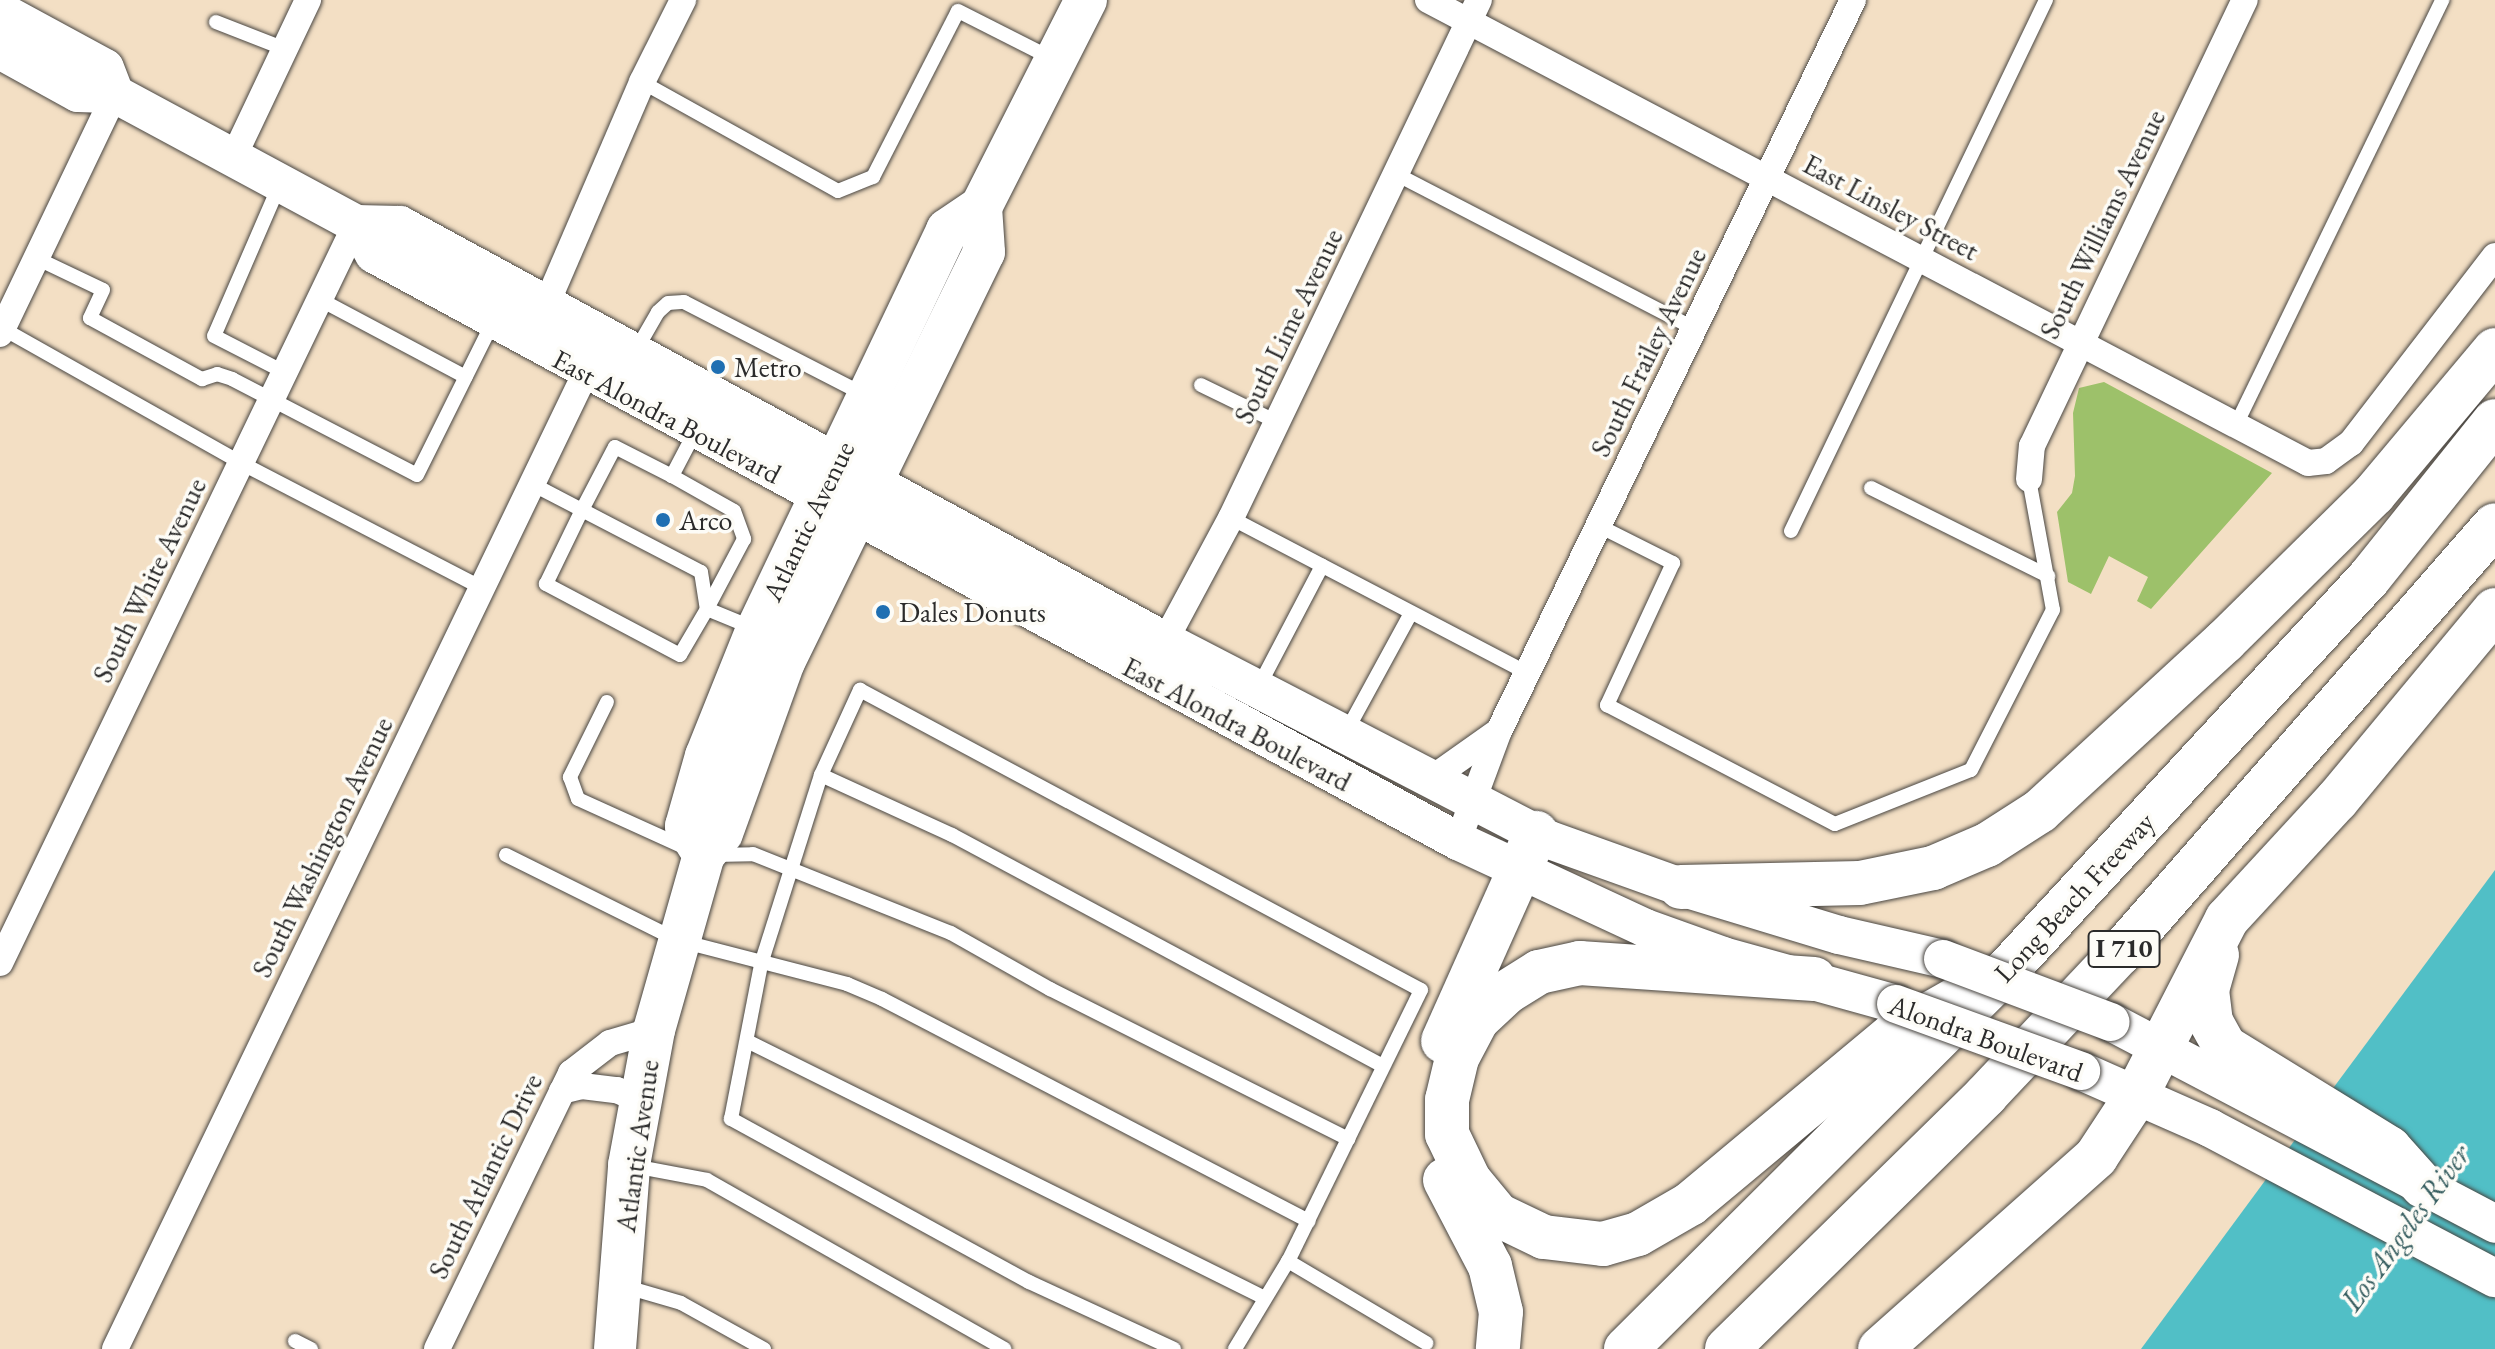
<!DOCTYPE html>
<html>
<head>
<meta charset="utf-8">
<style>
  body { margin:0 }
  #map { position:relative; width:2495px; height:1349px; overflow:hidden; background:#f3dfc4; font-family:"EB Garamond",serif }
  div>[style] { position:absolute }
  .green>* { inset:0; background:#9dc16a }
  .water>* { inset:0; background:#51bfc6 }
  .roads { filter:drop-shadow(0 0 2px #494642) drop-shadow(0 0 2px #494642) }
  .service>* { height:14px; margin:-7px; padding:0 7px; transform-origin:7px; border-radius:7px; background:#fff }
  .minor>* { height:26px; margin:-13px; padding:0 13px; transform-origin:13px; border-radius:13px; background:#fff }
  .secondary>* { height:38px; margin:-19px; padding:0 19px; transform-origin:19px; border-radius:19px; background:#fff }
  .primary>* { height:42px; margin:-21px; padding:0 21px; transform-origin:21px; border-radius:21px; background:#fff }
  .motorway>* { height:44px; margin:-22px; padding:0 22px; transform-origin:22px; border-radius:22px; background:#fff }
  .bridges { filter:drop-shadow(0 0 2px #494642) drop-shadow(0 0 2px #494642) }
  .secondary-bridge>* { height:38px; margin:-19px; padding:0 19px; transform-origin:19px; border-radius:19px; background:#fff }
  .dots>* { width:22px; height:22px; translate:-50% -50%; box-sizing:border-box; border:4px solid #fdfcf7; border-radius:50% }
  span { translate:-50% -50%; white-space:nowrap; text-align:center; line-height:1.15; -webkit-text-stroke:7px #fdfcf7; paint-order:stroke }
  .shield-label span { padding:2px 6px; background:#fdfcf7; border:2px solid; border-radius:6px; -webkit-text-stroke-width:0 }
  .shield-label { font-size:26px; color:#2b2b2b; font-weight:700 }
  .street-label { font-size:28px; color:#2b2b2b }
  .poi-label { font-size:28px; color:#2b2b2b }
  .left { translate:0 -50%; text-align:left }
  .water-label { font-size:30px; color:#385f61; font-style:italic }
</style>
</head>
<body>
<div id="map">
  <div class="green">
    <i style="clip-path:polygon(2104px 382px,2272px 473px,2151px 609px,2137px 601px,2148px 577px,2109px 556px,2091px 594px,2068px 582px,2057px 512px,2072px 493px,2075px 476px,2073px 413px,2079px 388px)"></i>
  </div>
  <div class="water">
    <i style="clip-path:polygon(2495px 870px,2495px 1349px,2141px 1349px,2331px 1091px)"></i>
  </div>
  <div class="roads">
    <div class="service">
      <i style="left:216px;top:22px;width:74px;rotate:21.4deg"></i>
      <i style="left:642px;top:82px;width:224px;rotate:29.1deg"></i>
      <i style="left:838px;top:191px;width:38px;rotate:-22deg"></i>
      <i style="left:873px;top:177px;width:186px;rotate:-62.9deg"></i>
      <i style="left:958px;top:11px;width:106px;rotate:26.8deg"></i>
      <i style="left:1396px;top:174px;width:337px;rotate:27.4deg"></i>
      <i style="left:279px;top:186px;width:163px;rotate:113.4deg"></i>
      <i style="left:214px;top:336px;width:79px;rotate:27.2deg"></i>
      <i style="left:36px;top:258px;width:74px;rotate:25.5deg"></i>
      <i style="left:103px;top:290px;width:31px;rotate:115deg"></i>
      <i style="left:90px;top:318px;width:128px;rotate:28.6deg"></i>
      <i style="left:202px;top:379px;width:16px;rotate:-18deg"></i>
      <i style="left:217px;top:374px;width:16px;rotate:18deg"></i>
      <i style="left:232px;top:379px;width:208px;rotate:27.4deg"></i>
      <i style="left:417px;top:475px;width:171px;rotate:-63.6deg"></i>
      <i style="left:319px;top:299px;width:166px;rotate:28deg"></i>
      <i style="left:0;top:327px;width:277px;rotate:29.4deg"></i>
      <i style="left:241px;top:463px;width:271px;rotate:27.4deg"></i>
      <i style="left:635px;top:352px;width:46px;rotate:-60.1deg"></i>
      <i style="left:658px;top:312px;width:13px;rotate:-42deg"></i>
      <i style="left:668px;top:303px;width:16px;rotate:-4deg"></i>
      <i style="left:684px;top:302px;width:203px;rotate:27.2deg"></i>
      <i style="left:1201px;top:385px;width:85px;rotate:26deg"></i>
      <i style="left:2235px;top:427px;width:475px;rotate:-64.1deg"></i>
      <i style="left:695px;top:432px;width:50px;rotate:117.6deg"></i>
      <i style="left:672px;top:476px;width:71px;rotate:29.4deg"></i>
      <i style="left:734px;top:511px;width:30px;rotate:70deg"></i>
      <i style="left:744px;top:539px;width:79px;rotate:117.9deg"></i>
      <i style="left:707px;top:609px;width:50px;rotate:22.4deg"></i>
      <i style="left:532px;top:484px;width:56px;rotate:27.5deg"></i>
      <i style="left:582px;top:510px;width:134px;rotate:27.5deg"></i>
      <i style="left:701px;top:572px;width:37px;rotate:81deg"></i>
      <i style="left:707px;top:609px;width:53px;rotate:120.4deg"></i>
      <i style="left:680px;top:655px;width:152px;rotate:-152.1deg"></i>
      <i style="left:546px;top:584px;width:82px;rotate:-64.1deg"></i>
      <i style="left:582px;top:510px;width:71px;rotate:-62.4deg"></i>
      <i style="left:615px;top:447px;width:64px;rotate:27deg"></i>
      <i style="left:1871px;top:488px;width:198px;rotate:26.4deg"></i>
      <i style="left:1231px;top:518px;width:335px;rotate:27.6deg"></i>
      <i style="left:1599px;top:526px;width:83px;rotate:26.6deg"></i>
      <i style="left:1673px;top:563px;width:157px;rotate:114.9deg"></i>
      <i style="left:1607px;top:705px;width:257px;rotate:27.6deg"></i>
      <i style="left:1835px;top:824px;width:146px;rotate:-21.7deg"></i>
      <i style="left:1971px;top:770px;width:180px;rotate:-62.9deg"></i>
      <i style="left:2053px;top:610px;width:133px;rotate:-100.4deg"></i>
      <i style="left:1791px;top:531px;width:589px;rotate:-64.35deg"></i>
      <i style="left:1259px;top:686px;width:136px;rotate:-62.3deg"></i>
      <i style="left:607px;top:702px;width:84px;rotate:116.3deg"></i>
      <i style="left:570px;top:777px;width:23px;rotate:70deg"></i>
      <i style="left:578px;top:799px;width:119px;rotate:24.4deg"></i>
      <i style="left:1345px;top:734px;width:138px;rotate:-61.4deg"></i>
      <i style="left:821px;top:775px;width:144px;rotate:24.6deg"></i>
      <i style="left:952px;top:835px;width:487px;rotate:28.2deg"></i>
      <i style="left:506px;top:855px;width:191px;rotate:26.4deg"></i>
      <i style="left:677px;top:940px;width:176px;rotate:14.5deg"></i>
      <i style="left:847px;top:984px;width:38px;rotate:23deg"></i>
      <i style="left:882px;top:999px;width:481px;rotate:27.5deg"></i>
      <i style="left:714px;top:855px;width:39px;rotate:-1deg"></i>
      <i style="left:753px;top:854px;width:213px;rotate:21.8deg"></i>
      <i style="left:951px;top:933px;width:114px;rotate:29.5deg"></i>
      <i style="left:1050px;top:989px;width:334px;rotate:26.7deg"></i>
      <i style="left:747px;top:1041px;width:578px;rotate:26.39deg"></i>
      <i style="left:633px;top:1166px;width:75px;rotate:10.7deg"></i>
      <i style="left:707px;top:1180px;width:342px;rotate:29.6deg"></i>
      <i style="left:1288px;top:1261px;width:161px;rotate:30.7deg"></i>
      <i style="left:623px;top:1286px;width:60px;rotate:16.3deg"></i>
      <i style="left:681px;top:1303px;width:95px;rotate:29deg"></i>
      <i style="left:295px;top:1341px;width:18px;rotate:27deg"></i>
      <i style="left:1174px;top:1349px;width:160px;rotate:-155.2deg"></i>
      <i style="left:1029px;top:1282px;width:340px;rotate:-151.3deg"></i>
      <i style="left:731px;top:1119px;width:158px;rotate:-79deg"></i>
      <i style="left:761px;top:964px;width:198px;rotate:-72.4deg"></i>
      <i style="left:821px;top:775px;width:94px;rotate:-65.4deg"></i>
      <i style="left:860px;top:690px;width:636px;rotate:28.14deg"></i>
      <i style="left:1421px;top:990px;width:302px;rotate:116.1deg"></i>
      <i style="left:1288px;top:1261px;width:103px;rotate:121.1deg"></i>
    </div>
    <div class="minor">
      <i style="left:1428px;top:0;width:994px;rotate:27.75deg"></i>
      <i style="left:2308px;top:463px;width:18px;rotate:-6deg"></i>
      <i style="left:2326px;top:461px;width:31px;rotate:-36deg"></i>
      <i style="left:2351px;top:443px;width:236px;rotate:-52.4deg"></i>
      <i style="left:233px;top:158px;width:175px;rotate:-64.6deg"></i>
      <i style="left:547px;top:303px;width:241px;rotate:-66.7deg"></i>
      <i style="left:642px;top:82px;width:92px;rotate:-63.4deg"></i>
      <i style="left:0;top:334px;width:266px;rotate:-64.4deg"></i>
      <i style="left:2029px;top:479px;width:33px;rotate:-85deg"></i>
      <i style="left:2032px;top:446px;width:494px;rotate:-64.5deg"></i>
      <i style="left:1158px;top:654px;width:154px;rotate:-61.8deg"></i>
      <i style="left:1231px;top:518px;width:574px;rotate:-64.42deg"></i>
      <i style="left:1431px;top:779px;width:83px;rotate:-35.2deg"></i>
      <i style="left:1458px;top:841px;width:117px;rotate:-69.6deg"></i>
      <i style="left:1499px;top:731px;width:812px;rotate:-64.16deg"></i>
      <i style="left:0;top:963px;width:820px;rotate:-64.28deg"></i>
      <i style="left:562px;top:1091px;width:21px;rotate:-14deg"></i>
      <i style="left:582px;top:1086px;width:35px;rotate:7deg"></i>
      <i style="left:617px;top:1090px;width:26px;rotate:25deg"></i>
      <i style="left:115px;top:1349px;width:1085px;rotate:-64.26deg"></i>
      <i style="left:437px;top:1349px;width:307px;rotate:-64.1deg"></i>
      <i style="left:571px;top:1073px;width:49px;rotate:-37.6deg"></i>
      <i style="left:610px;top:1043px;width:46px;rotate:-16.5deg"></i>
    </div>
    <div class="secondary">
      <i style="left:0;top:11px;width:119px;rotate:28.5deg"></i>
      <i style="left:105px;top:68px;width:28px;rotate:69deg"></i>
      <i style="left:0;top:50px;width:89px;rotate:28.9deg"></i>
      <i style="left:78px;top:93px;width:37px;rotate:2deg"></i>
      <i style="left:115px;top:94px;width:274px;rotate:28.3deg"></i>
      <i style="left:356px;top:224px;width:44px;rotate:1.3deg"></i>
      <i style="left:400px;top:225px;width:871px;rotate:28.54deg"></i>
      <i style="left:1165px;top:641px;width:430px;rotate:27.4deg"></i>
      <i style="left:1547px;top:839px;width:142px;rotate:19.7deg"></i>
      <i style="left:1681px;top:887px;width:165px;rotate:16.9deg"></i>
      <i style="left:1839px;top:935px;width:107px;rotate:13deg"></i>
      <i style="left:356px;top:224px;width:35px;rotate:59deg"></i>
      <i style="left:374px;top:254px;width:1233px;rotate:28.44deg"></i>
      <i style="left:1458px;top:841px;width:206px;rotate:24.9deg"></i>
      <i style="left:1645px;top:928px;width:83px;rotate:19.7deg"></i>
      <i style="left:1723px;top:956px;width:180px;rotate:15.5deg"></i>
      <i style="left:2111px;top:1022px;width:434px;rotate:27.7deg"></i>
      <i style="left:2081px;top:1071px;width:141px;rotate:23.8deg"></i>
      <i style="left:2210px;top:1128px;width:322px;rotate:27.8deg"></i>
    </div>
    <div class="primary">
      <i style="left:704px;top:855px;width:34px;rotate:-122deg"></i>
      <i style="left:686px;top:826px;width:73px;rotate:-74.1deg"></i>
      <i style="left:706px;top:756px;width:137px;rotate:-68.1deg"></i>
      <i style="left:757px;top:629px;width:442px;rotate:-64.5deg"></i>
      <i style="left:947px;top:230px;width:41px;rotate:-34.1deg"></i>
      <i style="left:981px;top:207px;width:232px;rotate:-63.1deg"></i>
      <i style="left:615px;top:1349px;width:185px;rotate:-85.6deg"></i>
      <i style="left:629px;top:1165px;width:137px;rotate:-79.5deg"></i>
      <i style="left:654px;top:1030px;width:182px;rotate:-74.1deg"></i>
      <i style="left:704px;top:855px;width:28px;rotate:-51deg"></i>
      <i style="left:722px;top:833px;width:182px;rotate:-70.1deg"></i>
      <i style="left:784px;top:662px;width:456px;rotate:-64deg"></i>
      <i style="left:984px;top:252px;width:45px;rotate:-93.8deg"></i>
    </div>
    <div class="motorway">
      <i style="left:1681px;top:887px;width:179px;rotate:-1.3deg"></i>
      <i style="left:1860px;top:883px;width:75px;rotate:-11.6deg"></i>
      <i style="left:1933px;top:868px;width:59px;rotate:-23.1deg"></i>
      <i style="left:1987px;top:845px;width:63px;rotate:-32.7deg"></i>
      <i style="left:2040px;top:811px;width:251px;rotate:-42.6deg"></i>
      <i style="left:2225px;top:641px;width:209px;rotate:-44.6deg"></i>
      <i style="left:2374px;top:494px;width:188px;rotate:-50deg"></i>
      <i style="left:2217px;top:955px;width:36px;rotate:106deg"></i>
      <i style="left:2207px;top:990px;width:32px;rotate:83deg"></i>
      <i style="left:2211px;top:1022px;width:29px;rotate:61deg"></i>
      <i style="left:2225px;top:1047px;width:193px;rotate:31.6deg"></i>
      <i style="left:2389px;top:1148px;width:51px;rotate:48.2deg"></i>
      <i style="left:1814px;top:979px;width:235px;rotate:-176.1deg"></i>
      <i style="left:1580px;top:963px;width:42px;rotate:167.6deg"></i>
      <i style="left:1539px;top:972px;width:38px;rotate:148deg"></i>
      <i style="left:1507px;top:992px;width:41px;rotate:137deg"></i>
      <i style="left:1477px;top:1020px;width:43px;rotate:117.8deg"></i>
      <i style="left:1457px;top:1058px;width:43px;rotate:103.4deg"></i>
      <i style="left:1447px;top:1100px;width:34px;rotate:90deg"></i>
      <i style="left:1447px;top:1134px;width:51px;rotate:64.4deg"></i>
      <i style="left:1469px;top:1180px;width:45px;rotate:50.4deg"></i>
      <i style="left:1498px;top:1215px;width:51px;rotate:25.6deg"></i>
      <i style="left:1544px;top:1237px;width:59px;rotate:6.8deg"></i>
      <i style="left:1603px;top:1244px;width:36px;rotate:-16deg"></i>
      <i style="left:1638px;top:1234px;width:60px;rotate:-30deg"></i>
      <i style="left:1690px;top:1204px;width:264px;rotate:-39.8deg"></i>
      <i style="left:1893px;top:1035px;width:75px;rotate:-29.6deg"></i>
      <i style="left:1443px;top:1041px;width:228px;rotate:-65.9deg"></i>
      <i style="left:1445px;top:1180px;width:97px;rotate:62.4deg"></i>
      <i style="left:1490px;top:1266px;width:47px;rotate:76.6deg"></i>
      <i style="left:1501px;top:1312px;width:37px;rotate:95deg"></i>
      <i style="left:1626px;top:1349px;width:536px;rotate:-44.85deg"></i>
      <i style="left:2006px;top:971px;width:535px;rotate:-47.27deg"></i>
      <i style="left:2369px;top:578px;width:201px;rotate:-51.3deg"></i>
      <i style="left:1727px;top:1349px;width:363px;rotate:-44.4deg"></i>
      <i style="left:1986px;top:1095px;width:194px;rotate:-46.7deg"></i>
      <i style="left:2119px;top:954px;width:570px;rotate:-48.77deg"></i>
      <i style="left:1880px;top:1349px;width:289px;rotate:-41.6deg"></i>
      <i style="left:2096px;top:1157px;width:73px;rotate:-56.7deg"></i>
      <i style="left:2136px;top:1096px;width:199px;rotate:-62.8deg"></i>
      <i style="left:2227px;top:919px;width:162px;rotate:-47.3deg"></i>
      <i style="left:2337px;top:800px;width:247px;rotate:-50.3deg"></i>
    </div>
  </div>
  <div class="bridges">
    <div class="secondary-bridge">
      <i style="left:1943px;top:959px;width:179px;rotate:20.6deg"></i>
      <i style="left:1896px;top:1004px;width:197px;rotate:19.9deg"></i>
    </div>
  </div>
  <div class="dots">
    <i style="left:718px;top:367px;background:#1f6fb2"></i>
    <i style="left:663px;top:520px;background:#1f6fb2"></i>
    <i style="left:883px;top:612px;background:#1f6fb2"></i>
  </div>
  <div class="shield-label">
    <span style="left:2124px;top:949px">I 710</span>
  </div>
  <div class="street-label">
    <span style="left:1891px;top:207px;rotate:28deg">East Linsley Street</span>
    <span style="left:2102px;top:224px;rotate:-64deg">South Williams Avenue</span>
    <span style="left:1288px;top:326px;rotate:-64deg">South Lime Avenue</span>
    <span style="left:1648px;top:352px;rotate:-64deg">South Frailey Avenue</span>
    <span style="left:667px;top:416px;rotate:28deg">East Alondra Boulevard</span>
    <span style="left:808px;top:521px;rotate:-64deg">Atlantic Avenue</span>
    <span style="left:149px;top:580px;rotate:-64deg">South White Avenue</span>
    <span style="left:1237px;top:724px;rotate:28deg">East Alondra Boulevard</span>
    <span style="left:322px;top:847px;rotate:-64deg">South Washington Avenue</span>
    <span style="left:2074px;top:897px;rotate:-47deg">Long Beach Freeway</span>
    <span style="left:1986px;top:1038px;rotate:20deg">Alondra Boulevard</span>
    <span style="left:637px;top:1146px;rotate:-82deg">Atlantic Avenue</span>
    <span style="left:485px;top:1176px;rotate:-64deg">South Atlantic Drive</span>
  </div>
  <div class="poi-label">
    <span class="left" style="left:734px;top:367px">Metro</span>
    <span class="left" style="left:679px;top:520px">Arco</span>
    <span class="left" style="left:899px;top:612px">Dales Donuts</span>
  </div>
  <div class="water-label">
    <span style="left:2406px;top:1228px;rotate:-54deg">Los Angeles River</span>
  </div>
</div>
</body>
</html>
